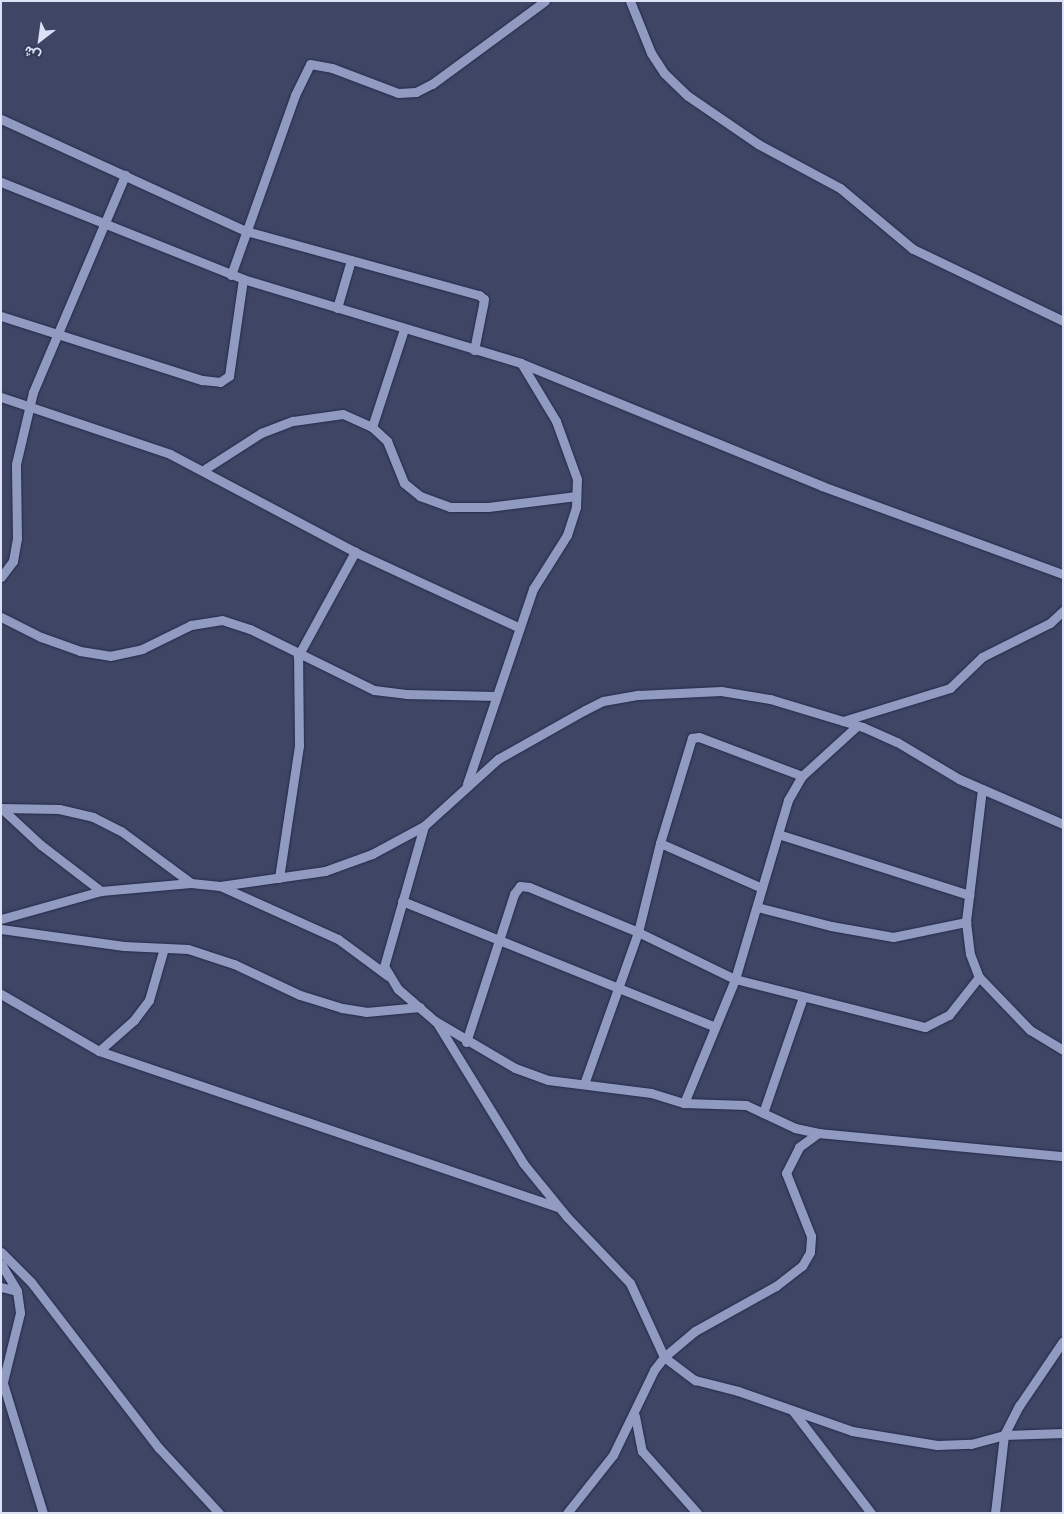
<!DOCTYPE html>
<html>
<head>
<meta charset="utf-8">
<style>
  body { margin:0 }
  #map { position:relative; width:1064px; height:1514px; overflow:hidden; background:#3e4565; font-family:"Nunito Sans",Vazirmatn,sans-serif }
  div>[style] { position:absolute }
  .roads { filter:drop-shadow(0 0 1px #252a49) drop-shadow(0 0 1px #252a49) }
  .minor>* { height:9px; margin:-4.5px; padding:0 4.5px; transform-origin:4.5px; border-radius:4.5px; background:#919ac0 }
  span { translate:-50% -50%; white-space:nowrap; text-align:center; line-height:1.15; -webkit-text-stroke:4.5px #333a5a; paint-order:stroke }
  .frame { position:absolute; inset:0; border:2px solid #dce1f6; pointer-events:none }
  .north { position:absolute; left:15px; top:15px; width:50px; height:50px; -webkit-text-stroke:4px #333a5a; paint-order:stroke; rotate:210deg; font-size:14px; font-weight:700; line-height:20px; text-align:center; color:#dce1f6 }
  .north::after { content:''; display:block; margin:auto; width:18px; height:22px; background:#dce1f6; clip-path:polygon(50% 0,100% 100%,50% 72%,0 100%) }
</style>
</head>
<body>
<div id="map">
  <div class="roads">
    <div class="minor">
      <i style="left:630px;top:1px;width:56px;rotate:68deg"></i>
      <i style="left:651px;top:53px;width:24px;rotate:57deg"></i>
      <i style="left:664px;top:73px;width:33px;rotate:44deg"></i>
      <i style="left:688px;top:96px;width:85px;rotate:34.4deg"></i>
      <i style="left:758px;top:144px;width:93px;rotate:28.2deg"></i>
      <i style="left:840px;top:188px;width:95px;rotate:39.9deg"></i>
      <i style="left:913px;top:249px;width:166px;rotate:25.6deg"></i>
      <i style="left:1px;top:119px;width:269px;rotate:24.6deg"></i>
      <i style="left:246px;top:231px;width:242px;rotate:15.4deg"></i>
      <i style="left:479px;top:295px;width:6px;rotate:39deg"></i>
      <i style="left:484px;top:299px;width:6px;rotate:99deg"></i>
      <i style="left:483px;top:305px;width:46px;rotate:101.3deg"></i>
      <i style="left:1px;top:182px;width:261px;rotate:21.8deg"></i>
      <i style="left:243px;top:279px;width:290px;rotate:16.8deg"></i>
      <i style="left:521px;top:363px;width:325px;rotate:22.2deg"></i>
      <i style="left:822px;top:486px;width:257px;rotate:20.1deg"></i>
      <i style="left:231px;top:275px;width:191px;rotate:-70.4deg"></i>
      <i style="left:295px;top:95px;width:34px;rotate:-64deg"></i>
      <i style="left:310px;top:64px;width:22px;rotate:10deg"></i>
      <i style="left:332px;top:68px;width:71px;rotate:20.7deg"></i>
      <i style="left:398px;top:93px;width:18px;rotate:-3deg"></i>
      <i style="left:416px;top:92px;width:18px;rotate:-27deg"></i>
      <i style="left:432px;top:84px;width:140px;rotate:-36.3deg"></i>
      <i style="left:337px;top:308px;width:50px;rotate:-73.7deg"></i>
      <i style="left:1px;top:316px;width:211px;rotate:17.7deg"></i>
      <i style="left:202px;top:380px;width:18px;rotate:6deg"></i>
      <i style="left:220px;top:382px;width:11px;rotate:-34deg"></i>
      <i style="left:229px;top:376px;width:98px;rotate:-81.8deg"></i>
      <i style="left:1px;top:397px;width:178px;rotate:18.6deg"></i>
      <i style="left:170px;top:454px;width:209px;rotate:27.9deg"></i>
      <i style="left:355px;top:552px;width:179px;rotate:24.7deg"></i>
      <i style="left:372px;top:427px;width:103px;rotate:-71.9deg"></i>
      <i style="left:205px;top:469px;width:67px;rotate:-32.7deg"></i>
      <i style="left:261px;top:433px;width:34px;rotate:-21deg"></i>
      <i style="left:293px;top:421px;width:50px;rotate:-8deg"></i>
      <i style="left:343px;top:414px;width:32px;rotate:24deg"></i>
      <i style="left:372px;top:427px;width:21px;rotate:43deg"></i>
      <i style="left:387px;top:441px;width:45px;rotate:68deg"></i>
      <i style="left:404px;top:483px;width:21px;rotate:39deg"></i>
      <i style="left:420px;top:496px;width:32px;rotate:20deg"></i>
      <i style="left:450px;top:507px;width:38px"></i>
      <i style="left:488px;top:507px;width:89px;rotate:-7.1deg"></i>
      <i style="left:1px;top:577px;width:20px;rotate:-53deg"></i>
      <i style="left:13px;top:561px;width:22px;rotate:-80deg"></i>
      <i style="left:17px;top:539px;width:75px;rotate:-90.8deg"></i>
      <i style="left:16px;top:464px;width:74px;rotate:-76.7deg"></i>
      <i style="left:33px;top:392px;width:236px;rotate:-67deg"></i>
      <i style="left:1px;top:617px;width:45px;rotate:26.6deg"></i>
      <i style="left:41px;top:637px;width:41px;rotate:19.7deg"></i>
      <i style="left:80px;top:651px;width:30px;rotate:9deg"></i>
      <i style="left:110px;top:656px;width:33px;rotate:-12deg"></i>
      <i style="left:142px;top:649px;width:55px;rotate:-26.1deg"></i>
      <i style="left:191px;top:625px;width:31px;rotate:-9deg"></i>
      <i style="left:222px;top:620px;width:29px;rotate:18deg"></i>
      <i style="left:250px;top:629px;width:138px;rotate:26.2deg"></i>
      <i style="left:374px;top:690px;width:32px;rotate:7deg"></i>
      <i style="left:406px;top:694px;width:90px;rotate:1.3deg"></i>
      <i style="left:843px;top:721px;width:112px;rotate:-17.1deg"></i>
      <i style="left:950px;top:688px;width:45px;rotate:-44.1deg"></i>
      <i style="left:982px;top:657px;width:76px;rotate:-26.6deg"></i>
      <i style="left:1050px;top:623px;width:18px;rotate:-43deg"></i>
      <i style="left:467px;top:784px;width:206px;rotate:-71.3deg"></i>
      <i style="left:533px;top:589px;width:64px;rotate:-57.8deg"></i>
      <i style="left:567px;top:535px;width:29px;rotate:-72deg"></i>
      <i style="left:576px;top:507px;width:28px;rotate:-88deg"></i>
      <i style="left:577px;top:479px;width:62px;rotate:-109.9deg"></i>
      <i style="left:556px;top:421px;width:68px;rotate:-121.1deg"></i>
      <i style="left:982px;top:789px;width:134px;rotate:96.9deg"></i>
      <i style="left:966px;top:922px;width:32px;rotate:83deg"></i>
      <i style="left:970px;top:954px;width:25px;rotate:69deg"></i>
      <i style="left:979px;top:977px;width:74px;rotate:46.1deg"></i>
      <i style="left:1030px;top:1030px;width:39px;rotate:31deg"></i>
      <i style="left:1px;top:808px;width:58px;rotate:1deg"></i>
      <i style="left:59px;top:809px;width:35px;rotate:13deg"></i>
      <i style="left:93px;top:817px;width:31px;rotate:27deg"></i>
      <i style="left:121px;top:831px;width:87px;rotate:36.6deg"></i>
      <i style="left:1px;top:808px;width:54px;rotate:42.8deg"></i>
      <i style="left:41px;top:845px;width:76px;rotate:37.5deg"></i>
      <i style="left:424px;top:826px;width:146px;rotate:105.9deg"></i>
      <i style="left:384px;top:966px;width:27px;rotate:59deg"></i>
      <i style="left:398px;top:989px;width:49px;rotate:40.9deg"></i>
      <i style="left:435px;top:1021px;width:93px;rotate:30.4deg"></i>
      <i style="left:515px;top:1068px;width:35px;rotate:20deg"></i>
      <i style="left:548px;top:1080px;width:104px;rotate:7.2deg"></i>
      <i style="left:651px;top:1093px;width:34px;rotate:17deg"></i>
      <i style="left:684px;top:1103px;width:62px;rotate:1.8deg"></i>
      <i style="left:746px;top:1105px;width:54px;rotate:25.1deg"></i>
      <i style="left:795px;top:1128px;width:24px;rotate:12deg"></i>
      <i style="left:818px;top:1133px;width:246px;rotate:5.4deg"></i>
      <i style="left:778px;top:834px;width:201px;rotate:17.7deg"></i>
      <i style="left:660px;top:843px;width:111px;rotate:23.8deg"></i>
      <i style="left:279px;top:878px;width:134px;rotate:-81.4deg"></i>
      <i style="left:299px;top:745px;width:89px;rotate:-90.6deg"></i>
      <i style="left:298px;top:656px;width:119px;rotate:-61.3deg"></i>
      <i style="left:220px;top:886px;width:129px;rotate:24.2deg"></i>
      <i style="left:338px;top:939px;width:62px;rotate:36.5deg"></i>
      <i style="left:402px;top:901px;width:337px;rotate:21.9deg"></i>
      <i style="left:757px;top:907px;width:76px;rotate:14.4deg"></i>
      <i style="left:831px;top:926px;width:63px;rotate:10.1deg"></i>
      <i style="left:893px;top:937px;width:75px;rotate:-11.6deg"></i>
      <i style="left:1px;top:919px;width:104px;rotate:-15.6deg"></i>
      <i style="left:101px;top:891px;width:90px;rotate:-5.1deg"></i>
      <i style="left:191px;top:883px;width:29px;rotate:6deg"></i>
      <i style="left:220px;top:886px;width:106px;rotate:-8.1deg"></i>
      <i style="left:325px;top:871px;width:50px;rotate:-19.9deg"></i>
      <i style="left:372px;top:854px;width:59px;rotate:-28.3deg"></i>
      <i style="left:424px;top:826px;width:100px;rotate:-42.2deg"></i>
      <i style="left:498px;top:759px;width:100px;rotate:-29.4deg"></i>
      <i style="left:585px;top:710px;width:20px;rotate:-27deg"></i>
      <i style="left:603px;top:701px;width:36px;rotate:-10deg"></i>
      <i style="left:638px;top:695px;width:83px;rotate:-2.8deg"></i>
      <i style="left:721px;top:691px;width:50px;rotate:9.3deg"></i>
      <i style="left:770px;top:699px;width:97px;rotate:16.8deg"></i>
      <i style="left:863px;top:727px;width:37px;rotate:24deg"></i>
      <i style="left:897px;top:742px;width:72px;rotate:30.8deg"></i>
      <i style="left:959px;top:779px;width:113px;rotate:23.4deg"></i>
      <i style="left:1px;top:929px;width:124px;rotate:7.9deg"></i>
      <i style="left:124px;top:946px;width:64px;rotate:2.7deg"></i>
      <i style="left:188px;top:949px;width:48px;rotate:18.1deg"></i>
      <i style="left:234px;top:964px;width:73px;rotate:25.2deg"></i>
      <i style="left:300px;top:995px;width:44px;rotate:17.2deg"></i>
      <i style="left:342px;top:1008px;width:24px;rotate:9deg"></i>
      <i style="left:366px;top:1012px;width:54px;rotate:-5.3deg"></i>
      <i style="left:1px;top:994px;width:113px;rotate:30.2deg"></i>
      <i style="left:99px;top:1051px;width:485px;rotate:18.8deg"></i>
      <i style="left:437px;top:1023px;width:164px;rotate:58.4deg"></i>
      <i style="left:523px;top:1163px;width:70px;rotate:50.8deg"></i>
      <i style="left:567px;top:1217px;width:91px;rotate:46.3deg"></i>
      <i style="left:630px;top:1283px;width:81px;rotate:65.3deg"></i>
      <i style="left:664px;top:1357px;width:39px;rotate:37deg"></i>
      <i style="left:695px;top:1380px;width:44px;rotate:14.3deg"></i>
      <i style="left:738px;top:1391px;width:121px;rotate:19.3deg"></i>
      <i style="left:852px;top:1431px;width:86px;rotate:9.4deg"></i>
      <i style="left:937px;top:1445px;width:34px;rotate:-2deg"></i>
      <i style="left:971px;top:1444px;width:34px;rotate:-15deg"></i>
      <i style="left:1004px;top:1435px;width:59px;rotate:-1.9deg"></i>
      <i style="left:466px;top:1042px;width:156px;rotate:-72deg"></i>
      <i style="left:514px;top:894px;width:10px;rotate:-53deg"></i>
      <i style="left:520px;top:886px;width:9px;rotate:6deg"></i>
      <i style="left:529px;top:887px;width:118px;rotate:22.4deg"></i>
      <i style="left:638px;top:932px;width:108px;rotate:25.9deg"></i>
      <i style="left:735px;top:979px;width:196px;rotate:14.2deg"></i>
      <i style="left:925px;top:1027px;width:27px;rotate:-27deg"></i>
      <i style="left:949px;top:1015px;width:48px;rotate:-51.7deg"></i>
      <i style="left:99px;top:1051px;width:47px;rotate:-41.5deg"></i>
      <i style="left:134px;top:1020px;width:25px;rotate:-53deg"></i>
      <i style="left:149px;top:1000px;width:54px;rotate:-73.9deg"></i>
      <i style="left:584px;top:1084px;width:161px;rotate:-70.4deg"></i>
      <i style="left:638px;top:932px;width:92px;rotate:-76.1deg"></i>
      <i style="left:660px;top:843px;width:110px;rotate:-73.1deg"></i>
      <i style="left:692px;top:738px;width:7px;rotate:-8deg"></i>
      <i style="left:699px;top:737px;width:110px;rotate:20.7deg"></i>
      <i style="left:684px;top:1103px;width:134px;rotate:-67.6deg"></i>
      <i style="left:735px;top:979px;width:187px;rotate:-73.5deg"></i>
      <i style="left:788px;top:800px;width:28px;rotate:-60deg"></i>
      <i style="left:802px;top:776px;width:74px;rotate:-42.3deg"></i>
      <i style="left:763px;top:1113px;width:123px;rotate:-71deg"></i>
      <i style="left:1px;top:1252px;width:42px;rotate:45deg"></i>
      <i style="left:31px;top:1282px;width:210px;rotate:52.4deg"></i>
      <i style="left:159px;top:1448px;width:88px;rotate:47.3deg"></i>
      <i style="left:1px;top:1264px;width:31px;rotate:59deg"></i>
      <i style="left:17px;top:1291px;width:22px;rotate:82deg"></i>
      <i style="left:20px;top:1313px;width:75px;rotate:103.9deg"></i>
      <i style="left:1px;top:1287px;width:16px;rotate:14deg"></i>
      <i style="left:2px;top:1380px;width:139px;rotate:72.9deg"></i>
      <i style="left:793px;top:1411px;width:128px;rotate:52.6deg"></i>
      <i style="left:635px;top:1416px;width:36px;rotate:79deg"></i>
      <i style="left:642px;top:1451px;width:83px;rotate:48.4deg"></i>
      <i style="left:567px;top:1513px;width:74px;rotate:-51.6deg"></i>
      <i style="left:613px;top:1455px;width:94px;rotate:-64.2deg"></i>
      <i style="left:654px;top:1370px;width:16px;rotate:-52deg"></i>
      <i style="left:664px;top:1357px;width:40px;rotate:-40deg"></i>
      <i style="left:695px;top:1331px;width:93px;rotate:-29.1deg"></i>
      <i style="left:776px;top:1286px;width:33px;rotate:-38deg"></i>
      <i style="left:802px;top:1266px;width:16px;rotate:-60deg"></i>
      <i style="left:810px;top:1252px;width:16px;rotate:-86deg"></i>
      <i style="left:811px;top:1236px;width:68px;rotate:-111.6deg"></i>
      <i style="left:786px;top:1173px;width:29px;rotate:-63deg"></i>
      <i style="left:799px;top:1147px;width:24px;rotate:-36deg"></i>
      <i style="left:995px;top:1513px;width:79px;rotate:-83.4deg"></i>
      <i style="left:1004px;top:1435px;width:33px;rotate:-63deg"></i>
      <i style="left:1019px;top:1406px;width:78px;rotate:-55.9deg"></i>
    </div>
  </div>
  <div class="frame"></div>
  <div class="north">ش</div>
</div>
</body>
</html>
